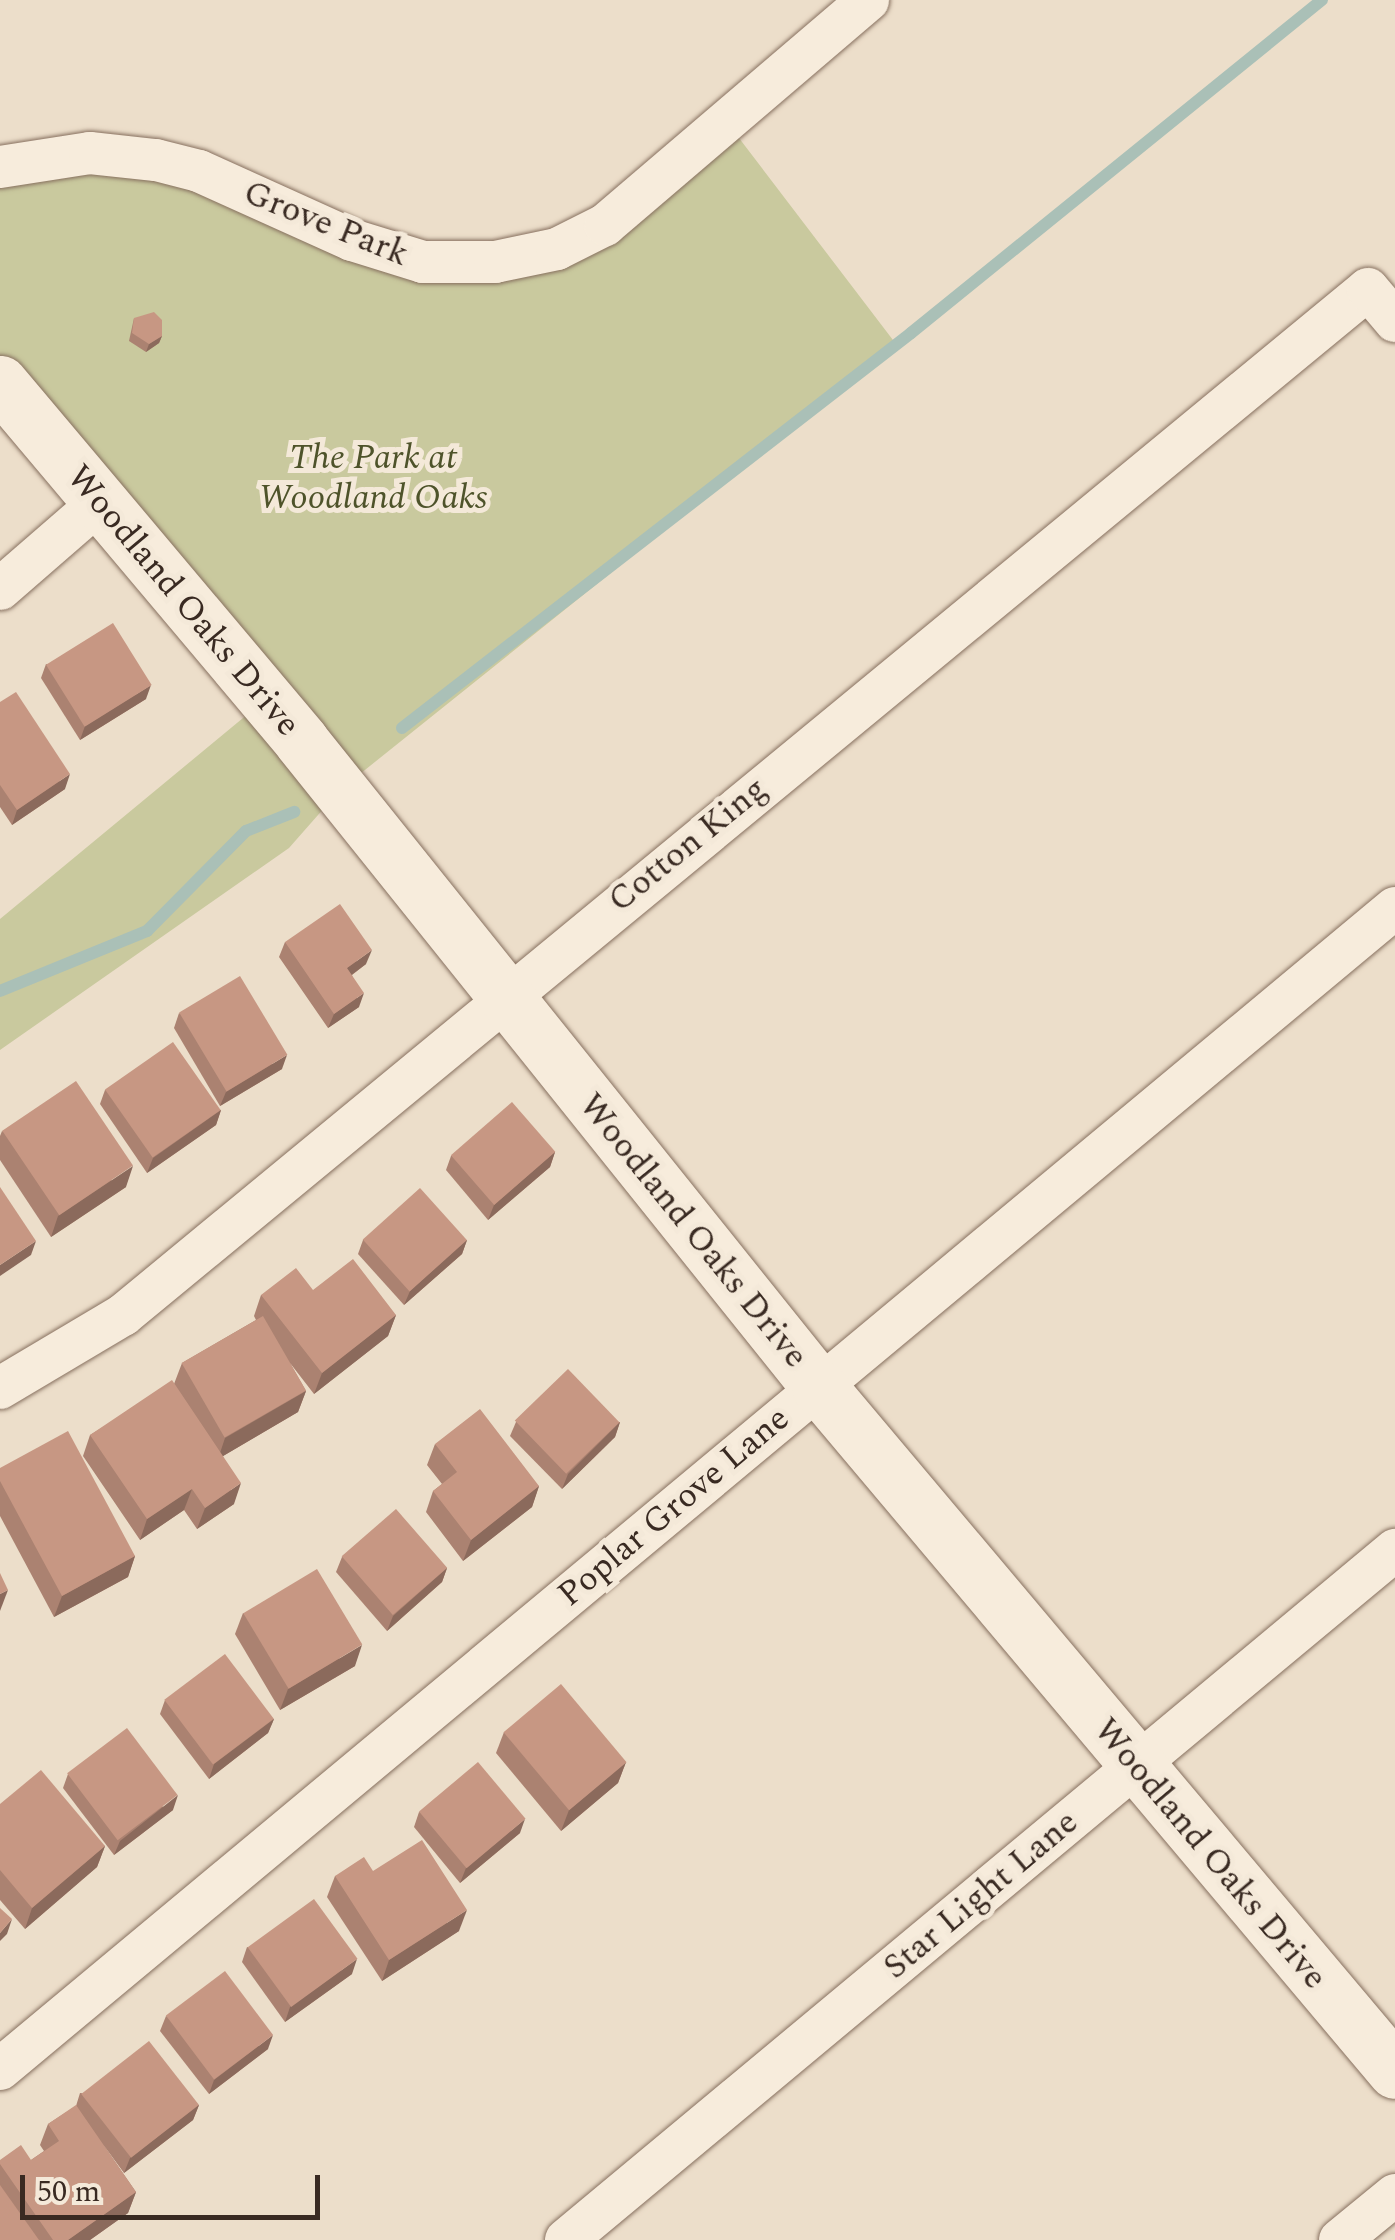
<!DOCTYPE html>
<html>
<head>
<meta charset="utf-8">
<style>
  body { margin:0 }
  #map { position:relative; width:1395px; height:2240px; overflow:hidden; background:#ecdeca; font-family:Spectral,serif }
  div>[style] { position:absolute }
  .green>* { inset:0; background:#c9c99e }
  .stream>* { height:12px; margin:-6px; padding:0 6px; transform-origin:6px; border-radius:6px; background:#aac0b7 }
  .roads { filter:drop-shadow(0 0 2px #87705f) drop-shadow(0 0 2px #87705f) }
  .street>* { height:42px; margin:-21px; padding:0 21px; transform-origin:21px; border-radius:21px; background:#f7ecdc }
  .secondary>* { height:55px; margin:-27.5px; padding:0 27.5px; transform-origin:27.5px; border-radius:27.5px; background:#f7ecdc }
  .wall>* { inset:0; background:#ab8271 }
  .shaded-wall>* { inset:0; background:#8b6a5c }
  .building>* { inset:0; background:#c79783; transform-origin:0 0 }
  span { translate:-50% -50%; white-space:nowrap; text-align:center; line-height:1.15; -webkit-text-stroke:10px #f4e9d9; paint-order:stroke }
  .street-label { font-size:35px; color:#392a22 }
  .park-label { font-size:35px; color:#4e532a; font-style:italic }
  .scale { position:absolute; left:20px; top:2175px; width:300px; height:45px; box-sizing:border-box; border:5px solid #392a22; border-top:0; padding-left:12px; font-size:30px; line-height:35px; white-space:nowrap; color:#392a22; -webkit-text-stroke:8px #f4e9d9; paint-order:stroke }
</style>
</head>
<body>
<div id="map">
  <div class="green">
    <i style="clip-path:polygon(726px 121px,896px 344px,340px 790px,289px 848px,0 1050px,0 919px,266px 699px,0 380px,0 167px,90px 153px,352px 240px,557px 249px)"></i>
  </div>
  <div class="stream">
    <i style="left:402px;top:728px;width:644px;rotate:-37.81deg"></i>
    <i style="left:911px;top:333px;width:529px;rotate:-39.02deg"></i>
    <i style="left:0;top:991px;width:159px;rotate:-22.2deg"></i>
    <i style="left:147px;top:931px;width:141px;rotate:-45.3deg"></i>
    <i style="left:246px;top:831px;width:52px;rotate:-21.6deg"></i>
  </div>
  <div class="roads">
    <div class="street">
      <i style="left:0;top:167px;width:91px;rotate:-8.8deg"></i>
      <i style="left:90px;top:153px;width:66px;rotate:6.1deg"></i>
      <i style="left:156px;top:160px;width:44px;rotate:14.3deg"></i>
      <i style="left:199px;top:171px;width:168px;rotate:24.3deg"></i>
      <i style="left:352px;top:240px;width:74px;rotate:17.2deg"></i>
      <i style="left:423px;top:262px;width:72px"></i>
      <i style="left:495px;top:262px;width:63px;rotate:-11.8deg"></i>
      <i style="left:557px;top:249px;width:54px;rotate:-26.6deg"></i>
      <i style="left:605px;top:225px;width:346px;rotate:-40.5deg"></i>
      <i style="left:0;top:589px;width:131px;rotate:-41deg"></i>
      <i style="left:0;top:1388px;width:143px;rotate:-30.7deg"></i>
      <i style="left:123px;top:1315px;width:1613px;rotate:-39.49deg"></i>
      <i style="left:1368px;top:289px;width:42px;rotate:49.8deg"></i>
      <i style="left:0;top:2069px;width:1815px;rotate:-39.77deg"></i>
      <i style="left:566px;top:2240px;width:1079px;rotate:-39.77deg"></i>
      <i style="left:1340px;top:2240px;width:71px;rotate:-39.3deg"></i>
    </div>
    <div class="secondary">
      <i style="left:0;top:383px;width:468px;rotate:49.9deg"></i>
      <i style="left:301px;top:741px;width:828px;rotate:51.28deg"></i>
      <i style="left:819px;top:1387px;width:894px;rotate:49.9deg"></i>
    </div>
  </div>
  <div class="wall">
    <i style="clip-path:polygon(134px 318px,162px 336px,159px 343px,146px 352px,129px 341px)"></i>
    <i style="clip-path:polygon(46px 664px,146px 699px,80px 740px,41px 678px)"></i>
    <i style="clip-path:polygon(0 702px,65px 789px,12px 825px,0 807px)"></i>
    <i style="clip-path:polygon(285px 942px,366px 964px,352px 975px,359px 1007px,328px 1028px,279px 957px)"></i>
    <i style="clip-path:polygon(179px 1013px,282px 1069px,220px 1106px,174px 1028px)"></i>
    <i style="clip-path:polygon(105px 1090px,221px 1110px,216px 1125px,147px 1173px,100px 1104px)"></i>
    <i style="clip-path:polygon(2px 1131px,126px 1187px,51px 1237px,0 1160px,0 1136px)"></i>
    <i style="clip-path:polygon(555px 1152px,550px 1167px,488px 1220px,446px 1170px,451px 1156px)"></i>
    <i style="clip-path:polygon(363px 1240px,467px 1240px,462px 1254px,404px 1305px,358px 1254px)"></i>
    <i style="clip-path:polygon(313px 1290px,396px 1315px,388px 1336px,314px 1394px,290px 1363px,306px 1391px,298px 1412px,223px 1456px,234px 1504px,197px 1529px,184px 1510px,140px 1540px,83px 1456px,90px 1435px,174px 1384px,182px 1363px,256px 1320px,254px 1316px,261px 1295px)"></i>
    <i style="clip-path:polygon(516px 1422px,620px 1422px,615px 1437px,562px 1489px,510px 1436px)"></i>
    <i style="clip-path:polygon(435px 1444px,539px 1486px,532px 1507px,463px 1561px,426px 1512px,433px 1491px,442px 1484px,427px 1465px)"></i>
    <i style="clip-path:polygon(0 1468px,135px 1556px,128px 1577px,54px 1617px,0 1516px)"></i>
    <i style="clip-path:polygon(342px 1557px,447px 1568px,442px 1582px,387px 1631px,336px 1572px)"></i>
    <i style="clip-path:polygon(243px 1613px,355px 1666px,280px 1710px,235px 1634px)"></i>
    <i style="clip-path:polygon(165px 1700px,274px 1719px,268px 1733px,209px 1779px,160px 1714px)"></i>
    <i style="clip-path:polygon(504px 1732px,626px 1762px,618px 1783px,561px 1831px,496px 1753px)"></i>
    <i style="clip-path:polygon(68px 1774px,173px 1810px,114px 1855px,63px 1788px)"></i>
    <i style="clip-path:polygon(0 1804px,105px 1846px,97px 1867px,25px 1929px,0 1900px)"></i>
    <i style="clip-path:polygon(419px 1812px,520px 1833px,460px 1883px,414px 1827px)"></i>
    <i style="clip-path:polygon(373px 1871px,459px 1931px,382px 1981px,327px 1897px,335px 1876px)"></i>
    <i style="clip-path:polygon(247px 1947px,352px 1974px,285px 2022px,242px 1962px)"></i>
    <i style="clip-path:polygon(166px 2016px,268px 2049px,209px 2094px,160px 2031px)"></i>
    <i style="clip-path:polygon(80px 2093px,199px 2105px,193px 2120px,124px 2173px,102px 2143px,136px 2192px,128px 2213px,90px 2240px,0 2240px,0 2160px,31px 2160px,44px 2151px,40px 2145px,48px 2124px,76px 2106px)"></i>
  </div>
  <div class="shaded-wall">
    <i style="clip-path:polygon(162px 336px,159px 343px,146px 352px,149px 344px)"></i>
    <i style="clip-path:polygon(151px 685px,146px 699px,80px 740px,85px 726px)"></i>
    <i style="clip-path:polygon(70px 774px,65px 789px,12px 825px,17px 810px)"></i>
    <i style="clip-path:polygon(372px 950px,366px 964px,342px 982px,347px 968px)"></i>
    <i style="clip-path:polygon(364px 993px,359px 1007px,328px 1028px,334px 1014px)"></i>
    <i style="clip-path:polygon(287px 1055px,282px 1069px,220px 1106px,226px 1092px)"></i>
    <i style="clip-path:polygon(221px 1110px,216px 1125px,147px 1173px,153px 1158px)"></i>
    <i style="clip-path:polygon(555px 1152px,550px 1167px,488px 1220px,494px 1205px)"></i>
    <i style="clip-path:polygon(133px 1166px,126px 1187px,51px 1237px,58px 1216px)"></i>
    <i style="clip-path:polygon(467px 1240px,462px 1254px,404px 1305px,410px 1291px)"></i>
    <i style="clip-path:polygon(36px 1241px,31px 1255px,0 1276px,0 1265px)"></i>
    <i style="clip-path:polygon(396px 1315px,388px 1336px,314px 1394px,322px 1373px)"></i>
    <i style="clip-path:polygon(306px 1391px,298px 1412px,218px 1459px,225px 1438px)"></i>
    <i style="clip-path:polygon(620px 1422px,615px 1437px,562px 1489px,568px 1474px)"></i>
    <i style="clip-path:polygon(241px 1483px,234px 1504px,197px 1529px,205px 1508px)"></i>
    <i style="clip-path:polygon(539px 1486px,532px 1507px,463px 1561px,471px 1540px)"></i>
    <i style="clip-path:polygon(192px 1489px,184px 1510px,140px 1540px,147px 1519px)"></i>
    <i style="clip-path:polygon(135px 1556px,128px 1577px,54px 1617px,62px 1596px)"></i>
    <i style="clip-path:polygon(447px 1568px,442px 1582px,387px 1631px,393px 1616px)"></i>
    <i style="clip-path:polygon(8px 1590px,0 1611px,0 1594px)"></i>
    <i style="clip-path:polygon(362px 1645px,355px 1666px,280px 1710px,288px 1689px)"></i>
    <i style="clip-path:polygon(274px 1719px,268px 1733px,209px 1779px,214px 1764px)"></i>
    <i style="clip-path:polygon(626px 1762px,618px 1783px,561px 1831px,569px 1810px)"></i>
    <i style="clip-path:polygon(178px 1795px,173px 1810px,114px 1855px,120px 1841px)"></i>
    <i style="clip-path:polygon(525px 1819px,520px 1833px,460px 1883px,466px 1868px)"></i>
    <i style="clip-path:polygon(105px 1846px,97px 1867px,25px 1929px,32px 1908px)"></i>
    <i style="clip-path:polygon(467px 1910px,459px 1931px,382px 1981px,389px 1960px)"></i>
    <i style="clip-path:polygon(12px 1919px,7px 1934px,0 1941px,0 1933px)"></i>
    <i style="clip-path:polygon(357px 1959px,352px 1974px,285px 2022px,290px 2007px)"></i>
    <i style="clip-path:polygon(273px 2035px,268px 2049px,209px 2094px,214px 2080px)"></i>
    <i style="clip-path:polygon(199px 2105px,193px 2120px,124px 2173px,130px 2158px)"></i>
    <i style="clip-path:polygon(136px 2192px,128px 2213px,90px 2240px,68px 2240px)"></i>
  </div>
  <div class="building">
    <i style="clip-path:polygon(154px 312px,162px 320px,162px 336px,149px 344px,132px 333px,134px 318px)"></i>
    <i style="left:113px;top:623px;width:73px;height:79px;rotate:58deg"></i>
    <i style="clip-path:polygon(16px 692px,70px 774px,17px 810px,0 785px,0 702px)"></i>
    <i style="clip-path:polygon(340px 904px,372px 950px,347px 968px,364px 993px,334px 1014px,285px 942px)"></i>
    <i style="left:240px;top:976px;width:92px;height:71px;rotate:59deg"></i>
    <i style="left:173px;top:1042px;width:83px;height:83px;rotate:55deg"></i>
    <i style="left:76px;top:1081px;width:102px;height:89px;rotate:56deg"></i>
    <i style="left:512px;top:1102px;width:66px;height:81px;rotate:49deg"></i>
    <i style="clip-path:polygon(0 1187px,36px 1241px,0 1265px)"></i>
    <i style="left:420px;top:1188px;width:70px;height:77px;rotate:48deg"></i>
    <i style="clip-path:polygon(353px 1259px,396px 1315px,322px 1373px,261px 1295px,296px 1268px,313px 1290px)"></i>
    <i style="left:263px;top:1316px;width:86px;height:94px;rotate:60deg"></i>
    <i style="left:568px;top:1369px;width:74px;height:74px;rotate:46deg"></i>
    <i style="clip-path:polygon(172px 1380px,241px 1483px,205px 1508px,192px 1489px,147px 1519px,90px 1435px)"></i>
    <i style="clip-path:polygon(480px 1409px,539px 1486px,471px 1540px,433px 1491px,457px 1472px,435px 1444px)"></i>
    <i style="clip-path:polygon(68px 1431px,135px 1556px,62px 1596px,0 1481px,0 1468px)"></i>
    <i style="left:396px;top:1509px;width:78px;height:72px;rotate:49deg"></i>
    <i style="left:317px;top:1569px;width:88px;height:86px;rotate:59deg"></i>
    <i style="clip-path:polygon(0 1573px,8px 1590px,0 1594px)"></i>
    <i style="left:225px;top:1654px;width:81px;height:76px;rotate:53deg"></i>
    <i style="left:561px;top:1684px;width:102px;height:75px;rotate:50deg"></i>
    <i style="left:127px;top:1728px;width:84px;height:75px;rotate:53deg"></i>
    <i style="left:478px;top:1762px;width:74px;height:77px;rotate:50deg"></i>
    <i style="clip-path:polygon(41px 1770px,105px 1846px,32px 1908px,0 1870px,0 1804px)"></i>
    <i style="clip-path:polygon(422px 1840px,467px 1910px,389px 1960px,335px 1876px,364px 1857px,373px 1871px)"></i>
    <i style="left:314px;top:1899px;width:74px;height:82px;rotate:54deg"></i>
    <i style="clip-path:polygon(0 1908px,12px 1919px,0 1933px)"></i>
    <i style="left:225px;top:1971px;width:80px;height:74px;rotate:53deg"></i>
    <i style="left:149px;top:2041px;width:81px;height:86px;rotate:52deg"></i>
    <i style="clip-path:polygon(76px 2105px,136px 2192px,68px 2240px,53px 2240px,0 2164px,0 2160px,21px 2145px,31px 2160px,59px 2141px,48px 2124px)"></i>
    <i style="clip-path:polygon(0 2185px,39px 2240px,0 2240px)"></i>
  </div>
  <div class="street-label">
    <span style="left:326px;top:224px;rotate:22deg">Grove Park</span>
    <span style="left:183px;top:601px;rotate:50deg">Woodland Oaks Drive</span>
    <span style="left:688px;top:845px;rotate:-39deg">Cotton King</span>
    <span style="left:693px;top:1231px;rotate:51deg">Woodland Oaks Drive</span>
    <span style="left:674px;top:1507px;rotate:-40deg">Poplar Grove Lane</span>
    <span style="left:1210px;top:1854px;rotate:50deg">Woodland Oaks Drive</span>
    <span style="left:981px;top:1895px;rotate:-40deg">Star Light Lane</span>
  </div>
  <div class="park-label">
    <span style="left:373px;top:478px">The Park at<br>Woodland Oaks</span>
  </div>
  <div class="scale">50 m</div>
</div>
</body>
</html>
